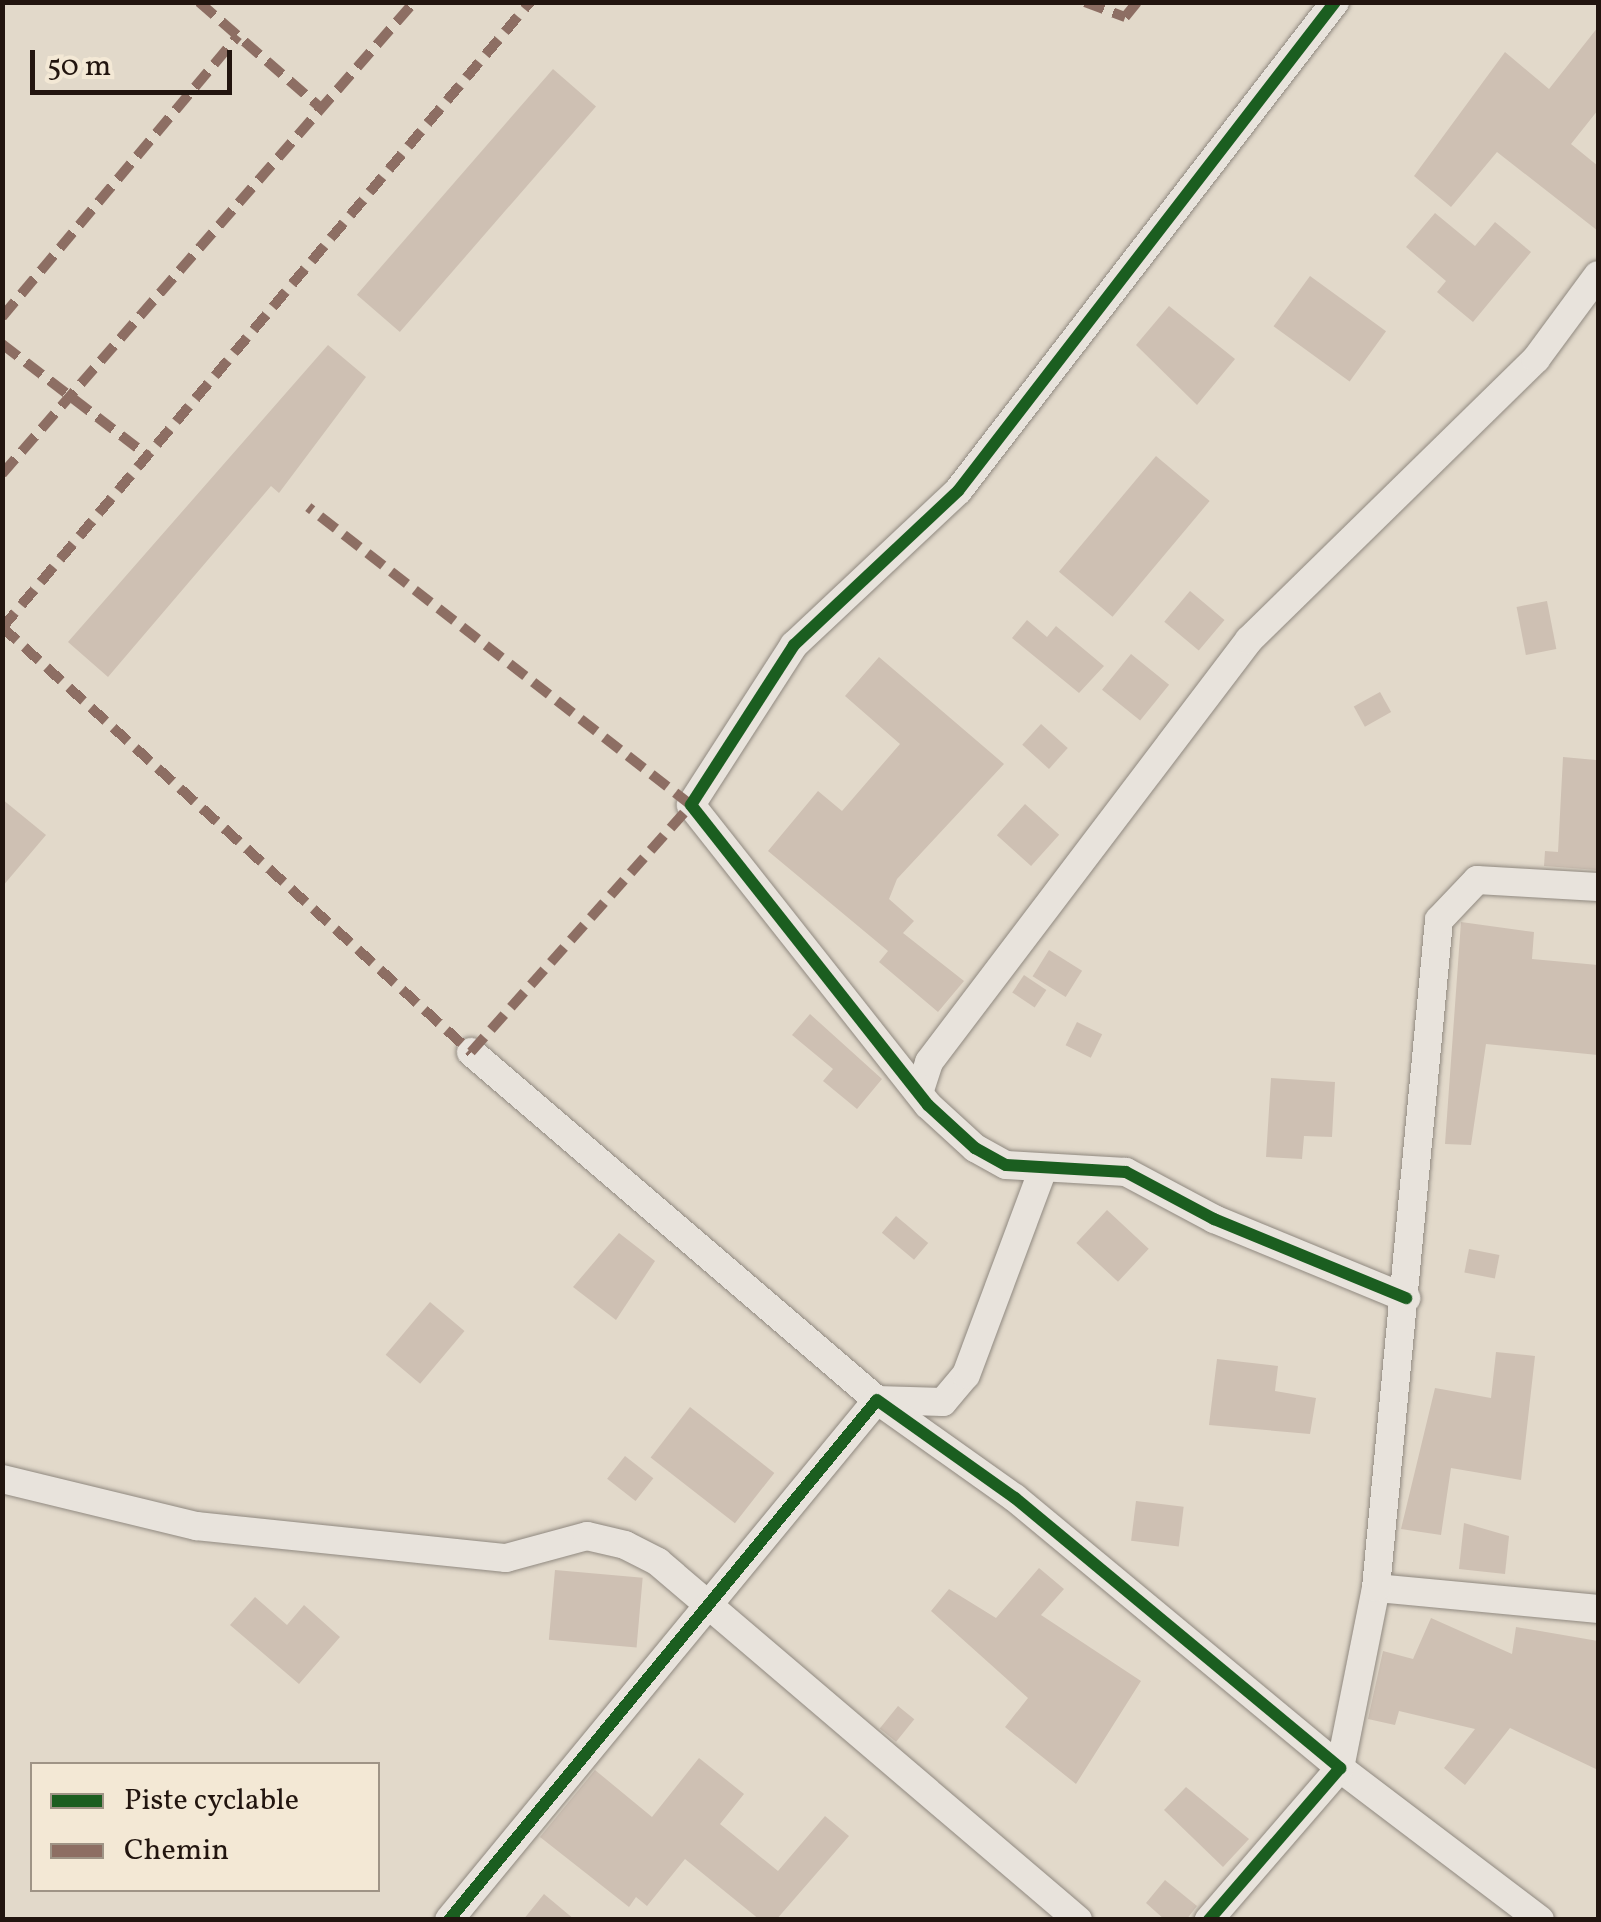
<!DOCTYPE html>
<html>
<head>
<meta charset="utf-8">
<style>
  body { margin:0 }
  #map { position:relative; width:1601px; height:1922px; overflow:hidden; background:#e2d9ca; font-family:Vollkorn,serif }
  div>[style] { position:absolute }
  .building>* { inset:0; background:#cec0b3; transform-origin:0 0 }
  .roads { filter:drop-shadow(0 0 2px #908980) drop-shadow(0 0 2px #908980) }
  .street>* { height:28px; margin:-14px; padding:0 14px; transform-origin:14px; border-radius:14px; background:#e8e3dc }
  .quiet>* { height:10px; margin-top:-5px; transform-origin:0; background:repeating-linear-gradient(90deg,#8d6e63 0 20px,transparent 0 30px) }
  .cycleway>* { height:12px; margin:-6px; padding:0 6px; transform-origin:6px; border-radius:6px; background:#1b5e20 }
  span { translate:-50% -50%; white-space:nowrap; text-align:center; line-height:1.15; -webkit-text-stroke:8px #f3e8d5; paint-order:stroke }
  .frame { position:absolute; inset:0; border:5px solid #22150f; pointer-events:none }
  .legend { position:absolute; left:30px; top:1762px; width:350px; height:130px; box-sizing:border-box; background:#f3e8d5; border:2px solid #9f9486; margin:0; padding:12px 18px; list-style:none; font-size:30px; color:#22150f }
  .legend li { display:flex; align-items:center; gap:20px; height:50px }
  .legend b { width:50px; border:2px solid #9f9486 }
  .scale { position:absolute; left:30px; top:50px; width:202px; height:45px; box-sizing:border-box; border:5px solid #22150f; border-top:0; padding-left:12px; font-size:30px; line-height:35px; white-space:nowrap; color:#22150f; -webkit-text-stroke:8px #f3e8d5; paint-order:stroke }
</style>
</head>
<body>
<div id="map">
  <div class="building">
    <i style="clip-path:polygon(1598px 27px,1598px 110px,1571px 144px,1598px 166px,1598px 231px,1497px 152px,1451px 207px,1414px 176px,1505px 52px,1549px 89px)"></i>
    <i style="left:553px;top:69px;width:57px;height:299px;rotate:41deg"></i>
    <i style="clip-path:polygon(1435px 213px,1475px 246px,1495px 222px,1531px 252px,1473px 322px,1437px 292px,1446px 281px,1406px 247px)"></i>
    <i style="left:1310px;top:276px;width:94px;height:62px;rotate:36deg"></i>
    <i style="clip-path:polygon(1169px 306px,1235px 359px,1197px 405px,1136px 345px)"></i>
    <i style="clip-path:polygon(328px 345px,366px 377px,279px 493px,271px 486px,108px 677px,68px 642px)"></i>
    <i style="left:1156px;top:456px;width:70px;height:151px;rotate:40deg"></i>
    <i style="left:1190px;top:591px;width:45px;height:40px;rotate:40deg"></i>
    <i style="left:1547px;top:601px;width:49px;height:31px;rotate:79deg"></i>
    <i style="clip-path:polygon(1027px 620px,1047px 637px,1056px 626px,1104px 666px,1079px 693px,1012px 638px)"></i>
    <i style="left:1131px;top:654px;width:49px;height:46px;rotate:39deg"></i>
    <i style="clip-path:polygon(879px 657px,1004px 764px,897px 879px,889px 899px,914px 921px,903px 933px,964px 981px,938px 1012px,879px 962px,888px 951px,768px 851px,818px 791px,842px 811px,900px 744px,845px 696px)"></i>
    <i style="left:1380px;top:692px;width:23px;height:30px;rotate:61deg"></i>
    <i style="left:1041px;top:724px;width:36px;height:28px;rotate:42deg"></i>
    <i style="clip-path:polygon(1563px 757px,1596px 760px,1598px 870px,1544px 866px,1545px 851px,1558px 852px)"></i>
    <i style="clip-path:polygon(2px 799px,46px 835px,2px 887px)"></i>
    <i style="left:1025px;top:804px;width:46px;height:42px;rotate:42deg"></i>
    <i style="clip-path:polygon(1461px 922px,1534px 932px,1532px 959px,1598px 965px,1598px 1055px,1486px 1044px,1471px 1145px,1445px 1144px)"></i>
    <i style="left:1049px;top:950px;width:39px;height:31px;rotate:32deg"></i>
    <i style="left:1024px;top:975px;width:27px;height:21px;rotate:34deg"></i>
    <i style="clip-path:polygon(810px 1014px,882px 1079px,857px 1109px,823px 1081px,833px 1069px,792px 1035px)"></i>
    <i style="left:1077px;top:1022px;width:28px;height:26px;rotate:26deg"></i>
    <i style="clip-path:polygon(1271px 1078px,1335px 1082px,1332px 1137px,1304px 1136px,1302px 1159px,1266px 1157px)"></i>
    <i style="left:1107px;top:1210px;width:57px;height:45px;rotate:43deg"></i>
    <i style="left:896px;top:1216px;width:42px;height:22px;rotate:40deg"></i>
    <i style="clip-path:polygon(619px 1233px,655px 1261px,616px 1320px,573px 1287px)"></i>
    <i style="left:1469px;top:1249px;width:31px;height:24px;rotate:11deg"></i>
    <i style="left:430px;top:1302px;width:45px;height:69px;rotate:40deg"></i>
    <i style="clip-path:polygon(1496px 1352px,1535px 1356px,1521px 1480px,1451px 1468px,1441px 1535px,1401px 1529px,1435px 1388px,1491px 1398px)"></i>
    <i style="clip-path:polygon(1217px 1359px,1278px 1366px,1275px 1391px,1316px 1398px,1310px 1434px,1209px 1425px)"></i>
    <i style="left:690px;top:1407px;width:107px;height:64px;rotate:38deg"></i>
    <i style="left:625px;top:1456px;width:36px;height:29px;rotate:38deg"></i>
    <i style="left:1136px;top:1501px;width:48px;height:40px;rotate:7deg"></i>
    <i style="clip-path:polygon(1464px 1523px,1509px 1536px,1505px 1574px,1459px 1569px)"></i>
    <i style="clip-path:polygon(1039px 1568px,1064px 1589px,1041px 1615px,1141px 1681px,1076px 1784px,1005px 1727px,1028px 1698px,931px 1611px,949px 1589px,996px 1618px)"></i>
    <i style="left:555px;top:1570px;width:88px;height:70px;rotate:5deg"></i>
    <i style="clip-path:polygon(255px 1597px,287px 1625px,304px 1605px,340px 1637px,299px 1684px,230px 1625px)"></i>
    <i style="clip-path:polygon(1431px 1618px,1512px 1654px,1516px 1627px,1598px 1641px,1598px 1770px,1510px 1728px,1465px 1785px,1444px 1768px,1475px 1729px,1399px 1711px,1395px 1725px,1368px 1719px,1383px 1651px,1413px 1659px)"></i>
    <i style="left:898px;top:1706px;width:21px;height:29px;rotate:39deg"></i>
    <i style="clip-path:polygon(699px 1758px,744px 1794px,720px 1824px,778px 1871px,825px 1816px,849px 1836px,776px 1920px,760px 1920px,685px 1859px,647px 1906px,636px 1897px,629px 1907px,540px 1837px,595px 1770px,652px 1817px)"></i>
    <i style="clip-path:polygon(1186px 1787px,1249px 1839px,1223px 1867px,1164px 1810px)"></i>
    <i style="clip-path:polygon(1165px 1880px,1197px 1906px,1186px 1920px,1165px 1920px,1146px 1903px)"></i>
    <i style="clip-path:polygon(544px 1894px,575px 1920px,523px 1920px)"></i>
  </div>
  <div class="roads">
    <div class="street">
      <i style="left:1335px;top:2px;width:617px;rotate:127.63deg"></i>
      <i style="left:958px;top:491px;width:225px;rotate:136.8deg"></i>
      <i style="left:794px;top:645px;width:190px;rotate:122.8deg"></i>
      <i style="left:691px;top:805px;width:382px;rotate:51.7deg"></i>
      <i style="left:928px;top:1105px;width:64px;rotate:42.5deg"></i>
      <i style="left:975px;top:1148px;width:35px;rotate:29deg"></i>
      <i style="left:1006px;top:1165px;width:120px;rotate:3.3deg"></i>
      <i style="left:1126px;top:1172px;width:100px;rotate:28.1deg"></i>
      <i style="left:1214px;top:1219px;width:208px;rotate:22.4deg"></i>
      <i style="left:471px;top:1052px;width:535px;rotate:40.6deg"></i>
      <i style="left:877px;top:1400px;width:66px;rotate:1.7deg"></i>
      <i style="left:943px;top:1402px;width:35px;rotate:-50deg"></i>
      <i style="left:966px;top:1375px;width:220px;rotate:-69.5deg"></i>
      <i style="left:921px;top:1087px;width:26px;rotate:-72deg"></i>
      <i style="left:929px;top:1062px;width:530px;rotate:-52.83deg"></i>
      <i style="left:1249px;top:640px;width:402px;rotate:-44.4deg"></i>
      <i style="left:1536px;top:359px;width:104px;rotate:-53.6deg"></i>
      <i style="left:2px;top:1479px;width:200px;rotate:13.6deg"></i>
      <i style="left:196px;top:1526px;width:312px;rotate:5.9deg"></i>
      <i style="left:506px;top:1558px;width:84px;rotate:-15.2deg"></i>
      <i style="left:587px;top:1536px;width:39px;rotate:13deg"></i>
      <i style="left:625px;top:1545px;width:37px;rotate:27deg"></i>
      <i style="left:658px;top:1562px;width:552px;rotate:40.44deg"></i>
      <i style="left:1376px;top:1588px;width:223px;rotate:5.4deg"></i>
      <i style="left:449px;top:1920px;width:673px;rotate:-50.54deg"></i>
      <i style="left:877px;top:1400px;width:169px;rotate:35.4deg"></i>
      <i style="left:1015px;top:1498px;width:423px;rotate:39.7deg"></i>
      <i style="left:1340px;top:1768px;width:201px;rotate:130.8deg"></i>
      <i style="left:1540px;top:1920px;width:251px;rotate:-142.8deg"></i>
      <i style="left:1340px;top:1768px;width:184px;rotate:-78.7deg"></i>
      <i style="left:1376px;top:1588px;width:671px;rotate:-84.61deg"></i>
      <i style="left:1439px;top:920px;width:55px;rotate:-46.5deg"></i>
      <i style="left:1477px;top:880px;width:121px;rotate:3.3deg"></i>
    </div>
  </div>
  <div class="quiet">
    <i style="left:199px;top:2px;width:163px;rotate:41deg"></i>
    <i style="left:1085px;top:2px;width:43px;rotate:20.6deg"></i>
    <i style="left:1125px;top:17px;width:19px;rotate:-51deg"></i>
    <i style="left:2px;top:317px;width:367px;rotate:-50deg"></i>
    <i style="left:2px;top:344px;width:184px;rotate:37.5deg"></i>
    <i style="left:2px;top:474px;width:627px;rotate:-48.88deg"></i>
    <i style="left:2px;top:627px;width:633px;rotate:42.18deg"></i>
    <i style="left:471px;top:1052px;width:331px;rotate:-48.3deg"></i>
    <i style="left:691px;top:805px;width:485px;rotate:-142.1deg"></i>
    <i style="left:2px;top:628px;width:819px;rotate:-49.85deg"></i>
  </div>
  <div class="cycleway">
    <i style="left:1335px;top:2px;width:617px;rotate:127.63deg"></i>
    <i style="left:958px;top:491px;width:225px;rotate:136.8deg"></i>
    <i style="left:794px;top:645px;width:190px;rotate:122.8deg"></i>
    <i style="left:691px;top:805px;width:382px;rotate:51.7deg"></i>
    <i style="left:928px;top:1105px;width:64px;rotate:42.5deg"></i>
    <i style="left:975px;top:1148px;width:35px;rotate:29deg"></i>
    <i style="left:1006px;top:1165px;width:120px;rotate:3.3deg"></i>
    <i style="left:1126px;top:1172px;width:100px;rotate:28.1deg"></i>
    <i style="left:1214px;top:1219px;width:208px;rotate:22.4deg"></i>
    <i style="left:449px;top:1920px;width:673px;rotate:-50.54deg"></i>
    <i style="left:877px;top:1400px;width:169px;rotate:35.4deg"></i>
    <i style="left:1015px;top:1498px;width:423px;rotate:39.7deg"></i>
    <i style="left:1340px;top:1768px;width:201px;rotate:130.8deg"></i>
  </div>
  <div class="frame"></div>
  <ul class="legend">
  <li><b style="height:12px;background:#1b5e20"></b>Piste cyclable</li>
  <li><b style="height:12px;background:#8d6e63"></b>Chemin</li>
  </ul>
  <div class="scale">50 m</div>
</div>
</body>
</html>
